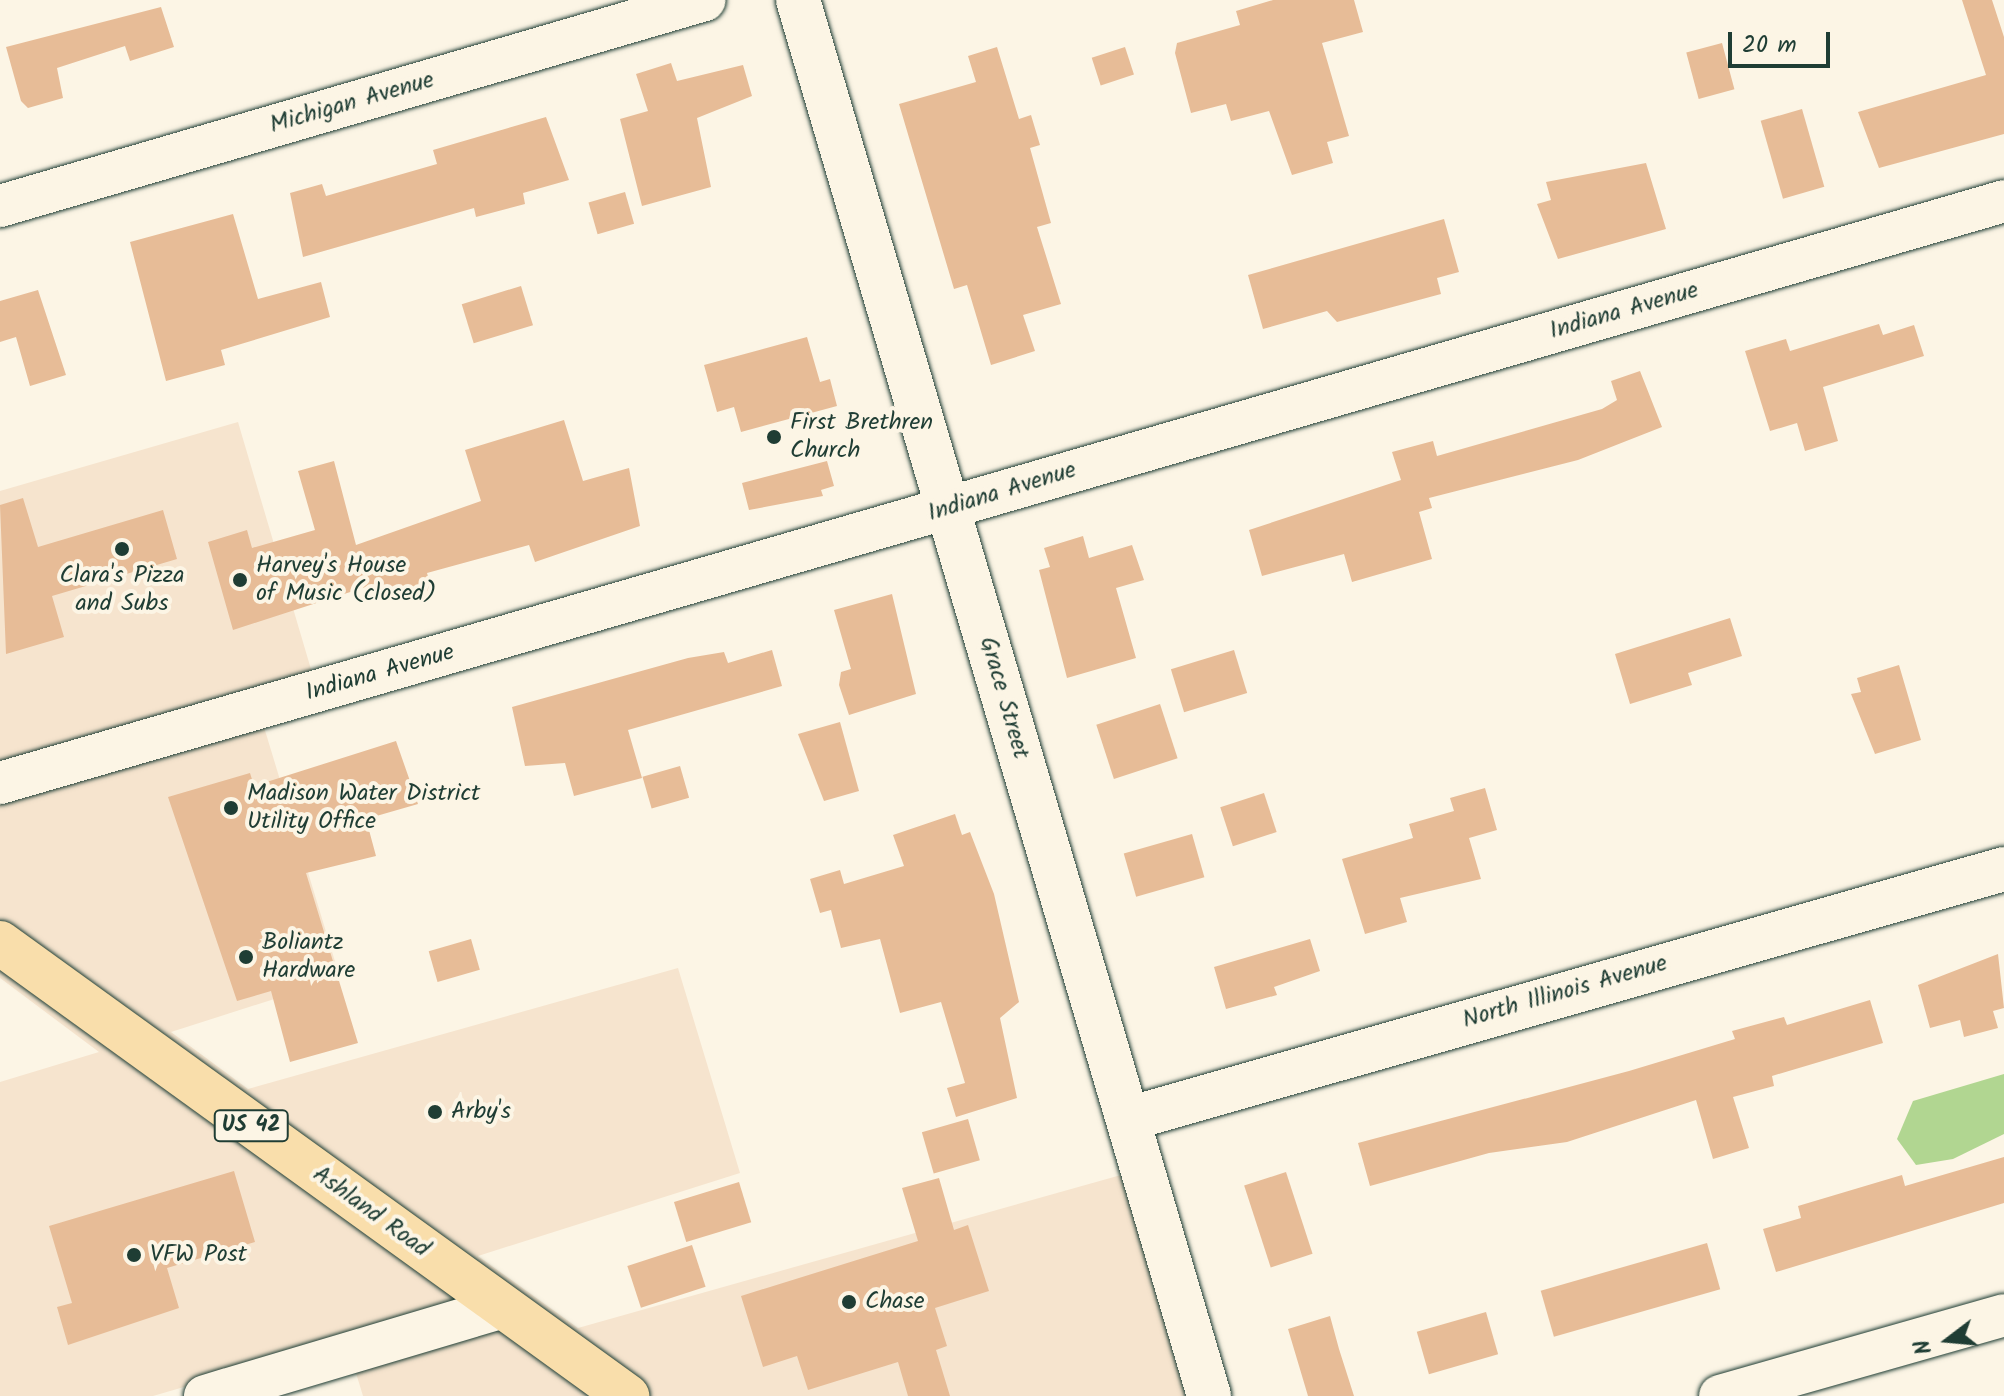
<!DOCTYPE html>
<html>
<head>
<meta charset="utf-8">
<style>
  body { margin:0 }
  #map { position:relative; width:2004px; height:1396px; overflow:hidden; background:#fcf5e5; font-family:Kalam,sans-serif }
  div>[style] { position:absolute }
  .built>* { inset:0; background:#f6e4ce }
  .green>* { inset:0; background:#b1d691 }
  .building>* { inset:0; background:#e7bc97; transform-origin:0 0 }
  .roads { filter:drop-shadow(0 0 2px #1f3d34) drop-shadow(0 0 2px #1f3d34) }
  .street>* { height:42px; margin:-21px; padding:0 21px; transform-origin:21px; border-radius:21px; background:#fcf5e5 }
  .secondary>* { height:44px; margin:-22px; padding:0 22px; transform-origin:22px; border-radius:22px; background:#fcf5e5 }
  .primary>* { height:44px; margin:-22px; padding:0 22px; transform-origin:22px; border-radius:22px; background:#f9deab }
  .dots>* { width:22px; height:22px; translate:-50% -50%; box-sizing:border-box; border:4px solid #fcf5e5; border-radius:50% }
  span { translate:-50% -50%; white-space:nowrap; text-align:center; line-height:1.15; -webkit-text-stroke:8px #fcf5e5; paint-order:stroke }
  .shield-label span { padding:2px 6px; background:#fcf5e5; border:2px solid; border-radius:6px; -webkit-text-stroke-width:0 }
  .shield-label { font-size:22px; color:#1f3d34; font-weight:700 }
  .street-label { font-size:24px; color:#1f3d34 }
  .poi-label { font-size:24px; color:#1f3d34 }
  .left { translate:0 -50%; text-align:left }
  .north { position:absolute; left:1908px; top:1300px; width:80px; height:80px; -webkit-text-stroke:6px #fcf5e5; paint-order:stroke; rotate:254deg; font-size:22px; font-weight:700; line-height:32px; text-align:center; color:#1f3d34 }
  .north::after { content:''; display:block; margin:auto; width:28px; height:36px; background:#1f3d34; clip-path:polygon(50% 0,100% 100%,50% 72%,0 100%) }
  .scale { position:absolute; left:1728px; top:32px; width:102px; height:36px; box-sizing:border-box; border:4px solid #1f3d34; border-top:0; padding-left:10px; font-size:24px; line-height:28px; white-space:nowrap; color:#1f3d34; -webkit-text-stroke:6px #fcf5e5; paint-order:stroke }
</style>
</head>
<body>
<div id="map">
  <div class="built">
    <i style="clip-path:polygon(238px 422px,313px 676px,254px 694px,340px 978px,171px 1032px,248px 1089px,678px 968px,740px 1173px,478px 1256px,578px 1328px,1121px 1175px,1186px 1396px,363px 1396px,346px 1340px,153px 1396px,0 1396px,0 1082px,99px 1052px,0 978px,0 491px)"></i>
  </div>
  <div class="green">
    <i style="clip-path:polygon(2004px 1074px,2004px 1134px,1953px 1159px,1916px 1165px,1897px 1139px,1913px 1101px)"></i>
  </div>
  <div class="building">
    <i style="clip-path:polygon(1273px 0,1354px 0,1363px 32px,1322px 43px,1349px 136px,1327px 142px,1333px 163px,1292px 175px,1269px 111px,1231px 121px,1226px 104px,1191px 113px,1175px 53px,1177px 43px,1240px 25px,1236px 11px)"></i>
    <i style="clip-path:polygon(1962px 0,1992px 0,2004px 37px,2004px 134px,1879px 168px,1858px 112px,1986px 75px)"></i>
    <i style="clip-path:polygon(161px 7px,174px 47px,130px 61px,125px 46px,57px 68px,63px 98px,28px 108px,21px 101px,6px 47px)"></i>
    <i style="left:1722px;top:43px;width:48px;height:37px;rotate:75deg"></i>
    <i style="clip-path:polygon(997px 47px,1019px 119px,1031px 115px,1040px 145px,1030px 148px,1051px 223px,1037px 227px,1061px 304px,1023px 315px,1035px 351px,991px 365px,967px 285px,954px 289px,899px 104px,976px 82px,968px 56px)"></i>
    <i style="left:1125px;top:47px;width:29px;height:35px;rotate:72deg"></i>
    <i style="clip-path:polygon(671px 63px,677px 81px,743px 65px,752px 96px,697px 118px,711px 187px,642px 206px,620px 119px,648px 111px,636px 74px)"></i>
    <i style="left:1802px;top:109px;width:81px;height:43px;rotate:74deg"></i>
    <i style="clip-path:polygon(546px 117px,569px 180px,523px 193px,525px 204px,476px 217px,474px 208px,303px 257px,290px 193px,322px 184px,326px 196px,437px 164px,433px 150px)"></i>
    <i style="clip-path:polygon(1646px 163px,1666px 229px,1558px 259px,1537px 204px,1551px 200px,1546px 182px)"></i>
    <i style="left:625px;top:192px;width:33px;height:38px;rotate:74deg"></i>
    <i style="clip-path:polygon(233px 214px,258px 299px,321px 282px,330px 317px,221px 350px,225px 365px,166px 381px,130px 242px)"></i>
    <i style="clip-path:polygon(1444px 219px,1459px 272px,1437px 278px,1441px 294px,1337px 322px,1327px 311px,1263px 329px,1248px 275px)"></i>
    <i style="left:521px;top:286px;width:41px;height:62px;rotate:73deg"></i>
    <i style="clip-path:polygon(38px 290px,66px 375px,30px 386px,16px 337px,0 342px,0 301px)"></i>
    <i style="clip-path:polygon(1879px 324px,1883px 335px,1914px 325px,1924px 356px,1823px 387px,1838px 441px,1805px 451px,1797px 423px,1770px 431px,1745px 351px,1786px 339px,1790px 351px)"></i>
    <i style="clip-path:polygon(807px 337px,820px 382px,830px 379px,837px 406px,741px 432px,734px 407px,717px 412px,704px 365px)"></i>
    <i style="clip-path:polygon(1640px 371px,1662px 427px,1578px 460px,1429px 498px,1432px 508px,1419px 512px,1432px 559px,1352px 582px,1344px 554px,1262px 576px,1249px 530px,1401px 480px,1392px 452px,1433px 441px,1437px 456px,1602px 409px,1617px 400px,1611px 381px)"></i>
    <i style="clip-path:polygon(564px 420px,583px 481px,629px 468px,640px 526px,535px 562px,529px 545px,427px 573px,432px 590px,406px 598px,404px 586px,381px 593px,378px 583px,233px 630px,208px 542px,247px 530px,252px 548px,315px 530px,298px 471px,334px 461px,356px 545px,481px 501px,465px 450px)"></i>
    <i style="clip-path:polygon(827px 461px,834px 486px,821px 490px,823px 496px,749px 510px,742px 483px)"></i>
    <i style="clip-path:polygon(23px 498px,38px 547px,163px 510px,177px 559px,52px 596px,64px 637px,6px 654px,0 505px)"></i>
    <i style="clip-path:polygon(1083px 536px,1089px 558px,1132px 545px,1144px 580px,1116px 588px,1136px 658px,1067px 678px,1039px 570px,1050px 567px,1044px 548px)"></i>
    <i style="clip-path:polygon(892px 594px,916px 694px,849px 715px,839px 685px,841px 672px,851px 669px,834px 610px)"></i>
    <i style="clip-path:polygon(1730px 618px,1742px 656px,1688px 673px,1692px 685px,1630px 704px,1615px 654px)"></i>
    <i style="clip-path:polygon(772px 650px,782px 686px,628px 730px,642px 778px,574px 796px,565px 763px,525px 766px,512px 707px,688px 658px,724px 652px,728px 663px)"></i>
    <i style="left:1234px;top:650px;width:45px;height:66px;rotate:73deg"></i>
    <i style="clip-path:polygon(1899px 665px,1921px 740px,1875px 754px,1851px 694px,1861px 692px,1857px 678px)"></i>
    <i style="left:1160px;top:704px;width:57px;height:67px;rotate:72deg"></i>
    <i style="clip-path:polygon(840px 722px,859px 791px,824px 801px,798px 734px)"></i>
    <i style="clip-path:polygon(396px 741px,418px 804px,366px 819px,376px 856px,306px 873px,358px 1043px,290px 1062px,271px 991px,237px 1001px,168px 797px,250px 773px,254px 786px)"></i>
    <i style="left:680px;top:766px;width:33px;height:39px;rotate:74deg"></i>
    <i style="clip-path:polygon(1485px 788px,1497px 830px,1469px 838px,1481px 879px,1400px 898px,1407px 922px,1365px 934px,1342px 859px,1413px 838px,1409px 824px,1454px 811px,1450px 798px)"></i>
    <i style="left:1264px;top:793px;width:41px;height:46px;rotate:72deg"></i>
    <i style="clip-path:polygon(955px 814px,962px 835px,970px 832px,994px 894px,1019px 1002px,1000px 1018px,1017px 1098px,956px 1117px,947px 1088px,965px 1083px,941px 1002px,900px 1013px,880px 939px,841px 948px,831px 910px,820px 913px,810px 879px,840px 870px,844px 884px,904px 866px,893px 835px)"></i>
    <i style="left:1192px;top:834px;width:45px;height:71px;rotate:74deg"></i>
    <i style="left:471px;top:939px;width:32px;height:44px;rotate:74deg"></i>
    <i style="clip-path:polygon(1310px 939px,1320px 971px,1274px 987px,1277px 995px,1226px 1009px,1214px 967px)"></i>
    <i style="clip-path:polygon(1998px 954px,2004px 1008px,1993px 1011px,1998px 1028px,1964px 1037px,1960px 1020px,1930px 1028px,1918px 985px)"></i>
    <i style="clip-path:polygon(1870px 1000px,1883px 1043px,1772px 1076px,1774px 1086px,1733px 1097px,1749px 1148px,1713px 1159px,1696px 1100px,1567px 1142px,1489px 1153px,1370px 1186px,1358px 1143px,1629px 1071px,1735px 1039px,1732px 1031px,1784px 1017px,1787px 1025px)"></i>
    <i style="left:968px;top:1119px;width:43px;height:48px;rotate:74deg"></i>
    <i style="clip-path:polygon(2004px 1157px,2004px 1203px,1776px 1272px,1763px 1229px,1801px 1218px,1798px 1206px,1902px 1175px,1905px 1186px)"></i>
    <i style="clip-path:polygon(234px 1171px,255px 1242px,167px 1268px,179px 1308px,68px 1345px,57px 1307px,72px 1303px,49px 1226px)"></i>
    <i style="left:1286px;top:1172px;width:86px;height:44px;rotate:72deg"></i>
    <i style="clip-path:polygon(939px 1178px,954px 1230px,968px 1225px,989px 1291px,935px 1308px,947px 1346px,936px 1350px,950px 1396px,908px 1396px,898px 1362px,808px 1390px,797px 1356px,763px 1367px,741px 1296px,918px 1241px,902px 1188px)"></i>
    <i style="left:739px;top:1182px;width:42px;height:68px;rotate:73deg"></i>
    <i style="left:1707px;top:1243px;width:48px;height:173px;rotate:74deg"></i>
    <i style="left:692px;top:1245px;width:44px;height:68px;rotate:72deg"></i>
    <i style="left:1486px;top:1312px;width:44px;height:72px;rotate:74deg"></i>
    <i style="clip-path:polygon(1330px 1316px,1339px 1349px,1354px 1396px,1308px 1396px,1288px 1329px)"></i>
  </div>
  <div class="roads">
    <div class="street">
      <i style="left:0;top:206px;width:734px;rotate:-16.29deg"></i>
      <i style="left:0;top:783px;width:2087px;rotate:-16.19deg"></i>
      <i style="left:205px;top:1396px;width:312px;rotate:-16.6deg"></i>
      <i style="left:1720px;top:1396px;width:295px;rotate:-15.9deg"></i>
    </div>
    <div class="secondary">
      <i style="left:798px;top:0;width:1455px;rotate:73.59deg"></i>
      <i style="left:1128px;top:1119px;width:911px;rotate:-15.93deg"></i>
    </div>
    <div class="primary">
      <i style="left:0;top:943px;width:774px;rotate:35.85deg"></i>
    </div>
  </div>
  <div class="dots">
    <i style="left:774px;top:437px;background:#1f3d34"></i>
    <i style="left:122px;top:549px;background:#1f3d34"></i>
    <i style="left:240px;top:580px;background:#1f3d34"></i>
    <i style="left:231px;top:808px;background:#1f3d34"></i>
    <i style="left:246px;top:957px;background:#1f3d34"></i>
    <i style="left:435px;top:1112px;background:#1f3d34"></i>
    <i style="left:134px;top:1255px;background:#1f3d34"></i>
    <i style="left:849px;top:1302px;background:#1f3d34"></i>
  </div>
  <div class="shield-label">
    <span style="left:251px;top:1126px">US 42</span>
  </div>
  <div class="street-label">
    <span style="left:352px;top:103px;rotate:-16deg">Michigan Avenue</span>
    <span style="left:1624px;top:311px;rotate:-16deg">Indiana Avenue</span>
    <span style="left:1002px;top:492px;rotate:-17deg">Indiana Avenue</span>
    <span style="left:380px;top:673px;rotate:-16deg">Indiana Avenue</span>
    <span style="left:1004px;top:698px;rotate:74deg">Grace Street</span>
    <span style="left:1565px;top:992px;rotate:-16deg">North Illinois Avenue</span>
    <span style="left:371px;top:1212px;rotate:36deg">Ashland Road</span>
  </div>
  <div class="poi-label">
    <span class="left" style="left:790px;top:437px">First Brethren<br>Church</span>
    <span class="left" style="left:256px;top:580px">Harvey's House<br>of Music (closed)</span>
    <span style="left:122px;top:590px">Clara's Pizza<br>and Subs</span>
    <span class="left" style="left:247px;top:808px">Madison Water District<br>Utility Office</span>
    <span class="left" style="left:262px;top:957px">Boliantz<br>Hardware</span>
    <span class="left" style="left:451px;top:1112px">Arby's</span>
    <span class="left" style="left:150px;top:1255px">VFW Post</span>
    <span class="left" style="left:865px;top:1302px">Chase</span>
  </div>
  <div class="north">N</div>
  <div class="scale">20 m</div>
</div>
</body>
</html>
